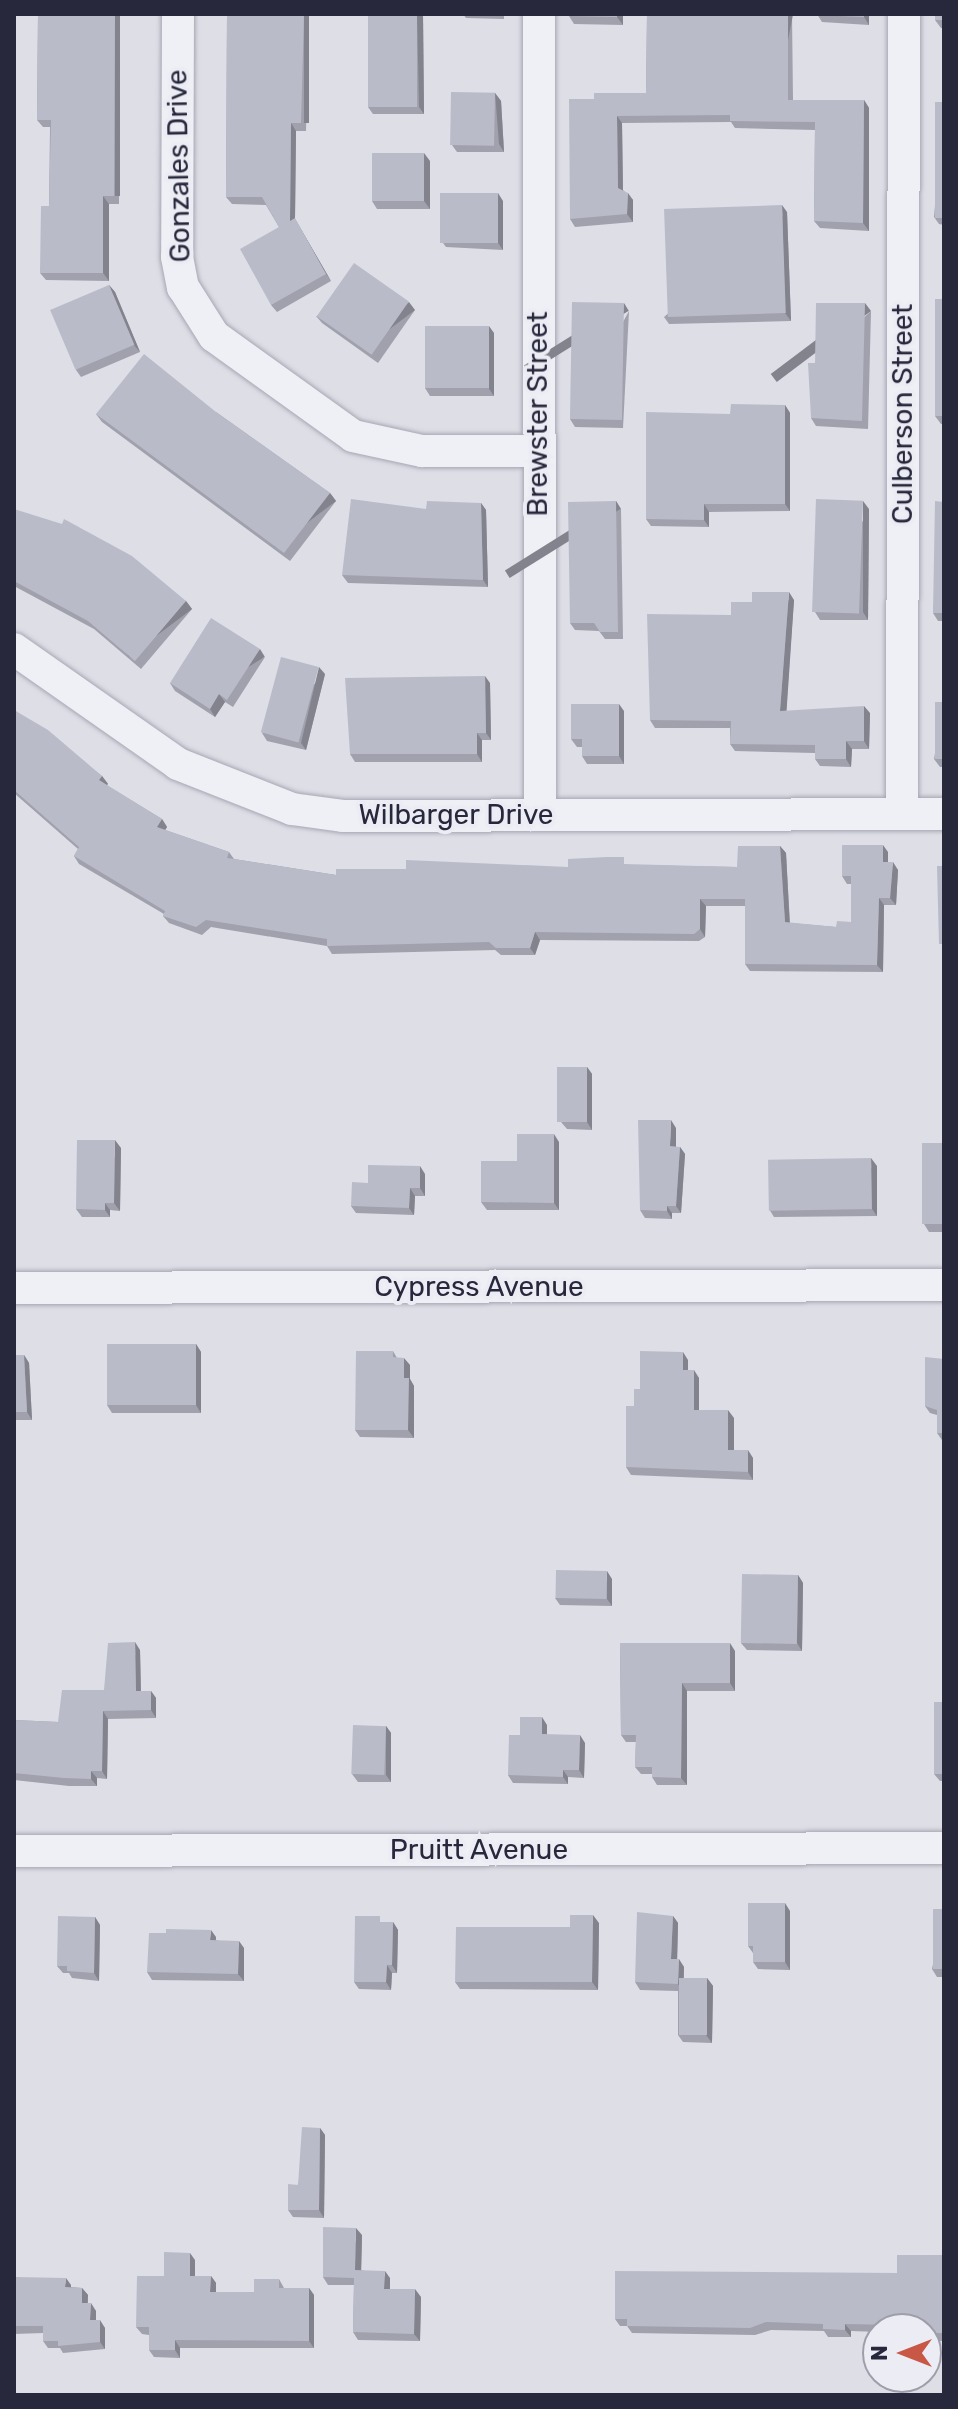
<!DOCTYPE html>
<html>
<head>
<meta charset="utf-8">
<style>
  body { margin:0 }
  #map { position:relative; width:958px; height:2409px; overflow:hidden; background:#dddee6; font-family:Rubik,sans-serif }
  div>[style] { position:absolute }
  .roads { filter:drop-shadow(0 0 2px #a6a7b3) drop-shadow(0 0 2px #a6a7b3) }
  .minor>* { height:32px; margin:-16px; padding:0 16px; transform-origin:16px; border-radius:16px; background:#eff0f5 }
  .wall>* { inset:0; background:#a0a1ad }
  .shaded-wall>* { inset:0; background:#82838d; transform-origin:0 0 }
  .building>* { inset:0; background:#babbc9; transform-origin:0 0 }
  span { translate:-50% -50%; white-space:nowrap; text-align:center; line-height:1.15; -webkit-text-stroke:8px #ecedf4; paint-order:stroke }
  .street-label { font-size:28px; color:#27283c }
  .frame { position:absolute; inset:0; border:16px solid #27283c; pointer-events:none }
  .north { position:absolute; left:862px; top:2313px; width:80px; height:80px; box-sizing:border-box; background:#ecedf4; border:2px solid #9d9eaa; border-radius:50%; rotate:270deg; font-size:22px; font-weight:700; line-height:32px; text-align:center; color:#27283c }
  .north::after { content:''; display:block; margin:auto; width:28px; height:36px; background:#c85845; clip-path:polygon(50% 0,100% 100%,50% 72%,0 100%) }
</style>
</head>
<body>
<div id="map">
  <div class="roads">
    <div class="minor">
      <i style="left:178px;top:14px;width:243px;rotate:90.2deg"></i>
      <i style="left:177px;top:257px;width:31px;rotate:79deg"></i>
      <i style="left:183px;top:287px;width:58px;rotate:57.7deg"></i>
      <i style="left:214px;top:336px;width:171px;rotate:35.7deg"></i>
      <i style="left:353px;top:436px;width:71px;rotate:12.3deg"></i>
      <i style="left:422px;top:451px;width:115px"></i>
      <i style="left:539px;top:14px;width:800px;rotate:89.93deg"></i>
      <i style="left:14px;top:649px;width:200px;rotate:35deg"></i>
      <i style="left:178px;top:764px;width:123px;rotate:21.5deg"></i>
      <i style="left:292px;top:809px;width:51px;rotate:7.8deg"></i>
      <i style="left:343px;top:816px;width:601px;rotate:-0.19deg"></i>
      <i style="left:902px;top:813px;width:799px;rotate:-89.86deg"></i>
      <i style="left:14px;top:1288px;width:930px;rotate:-0.18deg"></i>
      <i style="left:14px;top:1851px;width:930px;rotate:-0.18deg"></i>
    </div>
  </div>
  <div class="wall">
    <i style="clip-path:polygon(38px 14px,120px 14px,119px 204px,109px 204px,109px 281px,46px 280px,40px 273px,49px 206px,50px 127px,43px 127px,37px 120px)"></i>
    <i style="clip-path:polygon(227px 14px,309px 14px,306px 131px,296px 131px,295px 219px,331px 281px,277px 312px,271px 305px,279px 227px,266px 205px,232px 204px,226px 197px)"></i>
    <i style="clip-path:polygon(368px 14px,423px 14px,424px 114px,373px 114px,368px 107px)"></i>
    <i style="clip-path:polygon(463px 14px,504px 14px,504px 19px,466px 18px)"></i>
    <i style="clip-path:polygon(569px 14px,623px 14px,623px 25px,574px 24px,569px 16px)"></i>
    <i style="clip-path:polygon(647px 14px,792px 14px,793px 100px,864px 100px,869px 108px,869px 231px,820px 228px,814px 221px,815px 130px,735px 128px,731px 122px,622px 123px,623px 190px,633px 200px,633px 222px,575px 227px,570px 219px,594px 99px,646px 93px)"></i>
    <i style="clip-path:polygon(817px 14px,869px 14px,869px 25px,822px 22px)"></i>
    <i style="clip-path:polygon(944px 14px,944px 28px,941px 28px,935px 20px)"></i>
    <i style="clip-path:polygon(495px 93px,501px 101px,504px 152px,457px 152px,452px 145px)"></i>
    <i style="clip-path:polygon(944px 102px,944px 225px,939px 224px,934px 217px)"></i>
    <i style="clip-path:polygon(430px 161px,430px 209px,377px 209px,372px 201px)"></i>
    <i style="clip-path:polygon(503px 201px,503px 250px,446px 247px,440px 239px)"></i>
    <i style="clip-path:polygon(787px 212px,791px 321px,669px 324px,664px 317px)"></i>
    <i style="clip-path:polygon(109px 285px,115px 292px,140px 352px,81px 377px,76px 370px)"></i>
    <i style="clip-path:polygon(944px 299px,944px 424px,941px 424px,935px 416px)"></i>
    <i style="clip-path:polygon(415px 310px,378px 363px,322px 323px,316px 316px)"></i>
    <i style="clip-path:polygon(629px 311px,623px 428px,575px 427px,570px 419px)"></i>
    <i style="clip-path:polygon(871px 311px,868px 429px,816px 426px,811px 418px,815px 363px)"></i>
    <i style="clip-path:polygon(494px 333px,494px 396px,430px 396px,425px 388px)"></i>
    <i style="clip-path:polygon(785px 405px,790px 413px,790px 511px,709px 512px,709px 527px,651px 526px,646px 519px,730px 414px)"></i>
    <i style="clip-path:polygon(216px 412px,330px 493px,336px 501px,290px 561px,102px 422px,96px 414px)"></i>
    <i style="clip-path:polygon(616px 501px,621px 509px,623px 639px,605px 639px,599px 631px,575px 630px,570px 623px)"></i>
    <i style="clip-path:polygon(944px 502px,944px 621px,938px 621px,933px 613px)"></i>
    <i style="clip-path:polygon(481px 503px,486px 510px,488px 587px,348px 583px,342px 575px)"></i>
    <i style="clip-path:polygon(14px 509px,186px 601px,192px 609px,141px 669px,94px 629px,14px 586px)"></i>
    <i style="clip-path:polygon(869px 509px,868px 620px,820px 620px,815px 612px)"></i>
    <i style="clip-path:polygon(794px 600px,786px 711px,870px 713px,869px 749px,852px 749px,851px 767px,820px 766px,815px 759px,815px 753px,735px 751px,730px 744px,730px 728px,655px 728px,650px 720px,731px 615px,752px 602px)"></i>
    <i style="clip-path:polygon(265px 657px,233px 707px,225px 702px,215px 717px,175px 691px,170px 683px)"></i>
    <i style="clip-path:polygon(325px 674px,306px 750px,267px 741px,262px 733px)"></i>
    <i style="clip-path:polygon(490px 683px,491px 740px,482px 740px,482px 762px,355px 762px,350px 754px)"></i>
    <i style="clip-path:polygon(944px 702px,944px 767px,940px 767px,934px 759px)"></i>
    <i style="clip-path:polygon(14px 710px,102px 776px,108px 784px,106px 785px,162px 819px,167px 827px,165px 830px,229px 852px,234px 859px,336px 875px,629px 865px,737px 867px,780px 846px,786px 853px,790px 923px,836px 927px,851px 922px,851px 884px,847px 884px,842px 876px,888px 852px,888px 862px,898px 870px,896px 905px,884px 905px,883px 972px,750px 971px,745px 964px,745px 906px,706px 906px,705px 937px,699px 941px,540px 940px,535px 955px,501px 955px,495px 950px,332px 954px,327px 946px,211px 927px,202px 935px,169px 923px,163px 916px,164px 914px,79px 864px,74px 856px,78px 849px,14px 793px)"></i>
    <i style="clip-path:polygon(624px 711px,624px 764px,587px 764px,582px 756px,582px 747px,577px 747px,571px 739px)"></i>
    <i style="clip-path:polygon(587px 1067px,592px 1074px,592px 1130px,567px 1129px,561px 1122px)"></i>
    <i style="clip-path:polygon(676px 1128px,676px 1147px,680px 1147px,685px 1154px,681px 1213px,672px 1213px,672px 1219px,645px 1218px,640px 1210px)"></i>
    <i style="clip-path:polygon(559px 1142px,559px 1210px,487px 1210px,481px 1202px,517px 1161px)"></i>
    <i style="clip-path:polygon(944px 1143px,944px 1232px,929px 1232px,924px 1224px)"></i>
    <i style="clip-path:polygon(121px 1148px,120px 1211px,110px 1210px,110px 1217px,82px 1217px,76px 1209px)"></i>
    <i style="clip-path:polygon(877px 1166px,877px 1216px,774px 1217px,769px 1209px)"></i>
    <i style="clip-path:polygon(425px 1174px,425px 1196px,415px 1196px,414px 1215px,356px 1213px,351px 1206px,368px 1183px)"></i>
    <i style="clip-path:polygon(196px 1344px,201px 1352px,201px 1413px,112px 1413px,107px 1405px)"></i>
    <i style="clip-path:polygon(393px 1351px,397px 1358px,410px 1365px,410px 1379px,414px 1386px,414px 1438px,360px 1437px,355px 1430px)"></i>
    <i style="clip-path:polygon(14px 1355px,24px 1355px,29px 1363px,32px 1420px,14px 1420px)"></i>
    <i style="clip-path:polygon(944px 1359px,944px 1440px,942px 1440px,937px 1433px,937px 1415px,930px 1413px,925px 1406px)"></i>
    <i style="clip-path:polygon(688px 1360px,688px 1370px,699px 1378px,699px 1410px,734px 1418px,734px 1450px,753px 1458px,753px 1480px,631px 1475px,626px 1467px,634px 1406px,640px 1389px)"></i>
    <i style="clip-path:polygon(798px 1575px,803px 1583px,802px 1651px,747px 1650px,741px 1643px)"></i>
    <i style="clip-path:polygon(612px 1579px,612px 1606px,560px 1605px,555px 1598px)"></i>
    <i style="clip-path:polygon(620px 1643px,735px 1651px,735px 1691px,687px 1691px,687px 1785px,657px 1785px,652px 1777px,652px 1774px,641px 1774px,635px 1767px,636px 1742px,626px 1742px,621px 1735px)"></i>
    <i style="clip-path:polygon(140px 1650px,141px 1691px,151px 1691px,156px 1698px,156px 1718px,108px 1719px,107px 1779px,97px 1778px,97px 1786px,69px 1786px,14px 1780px,14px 1720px,58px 1722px,104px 1690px)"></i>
    <i style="clip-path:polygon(944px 1702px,944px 1781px,940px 1781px,934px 1774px)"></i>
    <i style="clip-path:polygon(547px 1725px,547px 1735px,585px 1743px,584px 1778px,568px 1777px,568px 1784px,513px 1783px,508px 1775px,520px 1735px)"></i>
    <i style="clip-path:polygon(386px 1726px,391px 1733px,391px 1782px,358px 1782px,352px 1774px)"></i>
    <i style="clip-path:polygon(944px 1909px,944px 1977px,937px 1977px,932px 1969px)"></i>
    <i style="clip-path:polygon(790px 1911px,790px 1970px,758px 1969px,753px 1962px,753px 1953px,748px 1946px)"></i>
    <i style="clip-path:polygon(673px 1916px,678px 1923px,677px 1959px,684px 1967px,684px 1978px,707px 1978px,713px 1986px,712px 2043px,683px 2042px,678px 2035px,678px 1991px,640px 1990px,635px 1982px)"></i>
    <i style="clip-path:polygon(95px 1917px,100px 1925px,99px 1981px,72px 1978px,69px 1973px,63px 1973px,57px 1966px)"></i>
    <i style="clip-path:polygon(384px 1922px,393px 1922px,398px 1930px,397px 1973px,392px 1973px,391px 1990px,359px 1989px,354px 1982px)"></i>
    <i style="clip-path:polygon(599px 1923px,598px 1990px,460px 1989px,455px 1982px,570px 1927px)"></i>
    <i style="clip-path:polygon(216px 1937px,216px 1940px,244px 1948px,244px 1981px,152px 1980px,147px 1972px)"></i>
    <i style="clip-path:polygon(320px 2128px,325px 2135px,324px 2218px,293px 2217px,288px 2210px)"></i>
    <i style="clip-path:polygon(362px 2235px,361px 2270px,390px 2278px,390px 2289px,421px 2297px,420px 2341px,358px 2340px,353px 2332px,354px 2285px,328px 2285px,323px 2277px)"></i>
    <i style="clip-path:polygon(944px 2255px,944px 2341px,926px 2341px,926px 2329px,878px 2329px,878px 2332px,851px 2331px,851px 2337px,828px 2337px,824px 2331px,771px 2330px,755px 2335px,632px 2333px,627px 2326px,620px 2326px,615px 2319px,897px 2273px)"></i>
    <i style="clip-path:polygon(195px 2260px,195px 2276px,211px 2276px,216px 2283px,216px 2292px,254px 2292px,279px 2279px,284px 2288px,309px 2288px,314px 2295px,314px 2348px,180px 2348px,180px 2358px,154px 2357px,149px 2350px,149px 2335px,142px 2334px,136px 2327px,164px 2276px)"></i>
    <i style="clip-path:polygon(14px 2261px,15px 2277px,71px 2285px,71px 2287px,82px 2288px,88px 2295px,88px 2303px,96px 2311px,96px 2320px,105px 2328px,105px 2349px,63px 2353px,60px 2348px,48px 2348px,43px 2341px,43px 2333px,14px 2334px)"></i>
  </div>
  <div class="shaded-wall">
    <i style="left:115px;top:14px;width:5px;height:182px"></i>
    <i style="left:304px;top:14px;width:5px;height:109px"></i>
    <i style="clip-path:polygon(417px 14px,423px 14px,424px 114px,419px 107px)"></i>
    <i style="clip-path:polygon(617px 14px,623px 14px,623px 25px,617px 17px)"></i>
    <i style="left:788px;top:14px;width:5px;height:86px;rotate:11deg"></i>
    <i style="clip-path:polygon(864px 14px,869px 14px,869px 25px,864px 17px)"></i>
    <i style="clip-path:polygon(495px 93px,501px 101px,504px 152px,499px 144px)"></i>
    <i style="clip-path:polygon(864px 100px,869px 108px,869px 231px,863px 223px)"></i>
    <i style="clip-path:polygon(617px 116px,622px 123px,623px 196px,618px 188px)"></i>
    <i style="clip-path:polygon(291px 123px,296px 131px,295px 219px,331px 281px,290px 221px)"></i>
    <i style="clip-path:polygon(424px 153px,430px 161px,430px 209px,424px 201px)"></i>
    <i style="clip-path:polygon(498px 193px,503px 201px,503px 250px,498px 243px)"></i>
    <i style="clip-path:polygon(628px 193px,633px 200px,633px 222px,627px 214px)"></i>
    <i style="clip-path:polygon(103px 196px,109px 204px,109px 281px,103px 273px)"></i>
    <i style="clip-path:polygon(782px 205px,787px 212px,791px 321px,785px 313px)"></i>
    <i style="clip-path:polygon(109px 285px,115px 292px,140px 352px,134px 345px)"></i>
    <i style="left:409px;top:302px;width:10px;height:65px;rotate:53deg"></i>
    <i style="left:624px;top:303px;width:9px;height:118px;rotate:58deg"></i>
    <i style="left:865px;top:303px;width:10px;height:118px;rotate:53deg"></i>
    <i style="clip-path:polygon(489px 326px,494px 333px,494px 396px,489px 389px)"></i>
    <i style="clip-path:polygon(785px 405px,790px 413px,790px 511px,785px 504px)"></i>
    <i style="left:330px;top:493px;width:10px;height:76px;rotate:53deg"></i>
    <i style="left:616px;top:501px;width:9px;height:131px;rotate:58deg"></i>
    <i style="clip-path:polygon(863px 501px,869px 509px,868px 620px,863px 612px)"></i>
    <i style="clip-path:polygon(481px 503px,486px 510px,488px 587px,483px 580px)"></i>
    <i style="clip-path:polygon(704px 504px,709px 512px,709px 527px,704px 520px)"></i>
    <i style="clip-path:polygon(789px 592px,794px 600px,786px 719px,780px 711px)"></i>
    <i style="left:186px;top:601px;width:10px;height:79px;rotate:53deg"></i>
    <i style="left:260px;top:649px;width:9px;height:61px;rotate:58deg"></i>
    <i style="clip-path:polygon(319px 667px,325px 674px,306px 750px,301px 743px)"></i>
    <i style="clip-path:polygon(485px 676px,490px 683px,491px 740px,486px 733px)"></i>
    <i style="clip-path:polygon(219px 694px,225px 702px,215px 717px,210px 709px)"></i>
    <i style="clip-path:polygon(619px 704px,624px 711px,624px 764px,619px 756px)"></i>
    <i style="clip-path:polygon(864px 706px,870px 713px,869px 749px,864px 741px)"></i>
    <i style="clip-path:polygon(477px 733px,482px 740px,482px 762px,477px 754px)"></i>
    <i style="clip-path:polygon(846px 741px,852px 749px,851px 767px,846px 759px)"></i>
    <i style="clip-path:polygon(102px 776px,108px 784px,104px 788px,99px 780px)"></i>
    <i style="clip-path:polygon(162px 819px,167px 827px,162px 835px,157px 827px)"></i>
    <i style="clip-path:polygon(883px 845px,888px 852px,888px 870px,883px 862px)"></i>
    <i style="clip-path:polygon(780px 846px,786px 853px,790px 930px,785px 922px)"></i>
    <i style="clip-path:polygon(893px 862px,898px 870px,896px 905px,890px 898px)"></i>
    <i style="clip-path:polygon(879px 898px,884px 905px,883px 972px,877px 965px)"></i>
    <i style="clip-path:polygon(700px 899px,706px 906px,705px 937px,700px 929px)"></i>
    <i style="clip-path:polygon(535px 932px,540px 940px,535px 955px,530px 948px)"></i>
    <i style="clip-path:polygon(587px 1067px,592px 1074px,592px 1130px,587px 1122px)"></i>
    <i style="clip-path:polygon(671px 1120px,676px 1128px,676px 1154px,670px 1146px)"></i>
    <i style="clip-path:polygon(554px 1134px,559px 1142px,559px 1210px,554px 1203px)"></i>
    <i style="clip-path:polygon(115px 1140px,121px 1148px,120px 1211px,114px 1203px)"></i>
    <i style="clip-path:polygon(680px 1147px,685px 1154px,681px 1213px,676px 1206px)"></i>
    <i style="clip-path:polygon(871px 1158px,877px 1166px,877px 1216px,872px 1209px)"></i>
    <i style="clip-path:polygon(420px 1166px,425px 1174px,425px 1196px,420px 1188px)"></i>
    <i style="clip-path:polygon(410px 1188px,415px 1196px,414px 1215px,409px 1208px)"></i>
    <i style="clip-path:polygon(105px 1203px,110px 1210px,110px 1217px,105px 1210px)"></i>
    <i style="clip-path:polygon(667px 1206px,672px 1213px,672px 1219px,667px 1211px)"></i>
    <i style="clip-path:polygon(196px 1344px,201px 1352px,201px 1413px,196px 1405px)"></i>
    <i style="clip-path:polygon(683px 1352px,688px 1360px,688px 1378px,683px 1370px)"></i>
    <i style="clip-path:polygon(24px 1355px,29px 1363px,32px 1420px,27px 1412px)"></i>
    <i style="clip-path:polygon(404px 1358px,410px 1365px,410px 1379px,414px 1386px,414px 1438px,408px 1430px,404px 1378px)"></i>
    <i style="clip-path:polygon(694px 1370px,699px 1378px,699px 1418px,694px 1410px)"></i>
    <i style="clip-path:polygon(728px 1410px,734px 1418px,734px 1458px,728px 1450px)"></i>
    <i style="clip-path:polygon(748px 1450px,753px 1458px,753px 1480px,748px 1472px)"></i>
    <i style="clip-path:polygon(607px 1571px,612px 1579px,612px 1606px,607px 1599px)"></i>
    <i style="clip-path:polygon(798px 1575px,803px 1583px,802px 1651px,797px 1643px)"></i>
    <i style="clip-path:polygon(135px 1642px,140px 1650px,141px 1698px,136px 1691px)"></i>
    <i style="clip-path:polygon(730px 1643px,735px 1651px,735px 1691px,730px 1683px)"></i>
    <i style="clip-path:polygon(682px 1683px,687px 1691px,687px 1785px,681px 1778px)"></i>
    <i style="clip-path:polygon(151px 1691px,156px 1698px,156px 1718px,151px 1710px)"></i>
    <i style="clip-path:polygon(103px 1711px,108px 1719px,107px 1779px,102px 1771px)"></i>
    <i style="clip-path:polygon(542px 1717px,547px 1725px,547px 1742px,542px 1734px)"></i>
    <i style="clip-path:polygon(386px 1726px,391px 1733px,391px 1782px,386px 1775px)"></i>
    <i style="clip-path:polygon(580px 1735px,585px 1743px,584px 1778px,579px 1770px)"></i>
    <i style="clip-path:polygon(563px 1770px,568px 1777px,568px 1784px,563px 1777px)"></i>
    <i style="clip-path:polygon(91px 1771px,97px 1778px,97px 1786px,91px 1779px)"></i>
    <i style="clip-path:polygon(785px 1903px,790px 1911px,790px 1970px,785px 1962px)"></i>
    <i style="clip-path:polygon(593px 1915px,599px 1923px,598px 1990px,592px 1982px)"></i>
    <i style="clip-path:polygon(673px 1916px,678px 1923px,677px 1966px,671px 1959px)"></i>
    <i style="clip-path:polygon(95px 1917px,100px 1925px,99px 1981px,94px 1973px)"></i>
    <i style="clip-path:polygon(393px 1922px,398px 1930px,397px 1973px,392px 1965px)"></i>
    <i style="clip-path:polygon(211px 1930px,216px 1937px,215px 1948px,210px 1940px)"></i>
    <i style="clip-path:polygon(239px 1941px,244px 1948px,244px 1981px,238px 1974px)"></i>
    <i style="clip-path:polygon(679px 1959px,684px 1967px,683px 1991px,678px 1984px)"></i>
    <i style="clip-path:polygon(387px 1965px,392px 1973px,391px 1990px,386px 1982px)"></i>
    <i style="clip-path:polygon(707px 1978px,713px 1986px,712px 2043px,706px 2035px)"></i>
    <i style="clip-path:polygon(320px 2128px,325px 2135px,324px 2218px,319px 2210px)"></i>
    <i style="clip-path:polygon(356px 2228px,362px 2235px,361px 2278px,355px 2270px)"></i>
    <i style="clip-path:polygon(190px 2253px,195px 2260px,195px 2283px,190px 2276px)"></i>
    <i style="clip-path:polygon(385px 2271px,390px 2278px,390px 2296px,384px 2289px)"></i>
    <i style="clip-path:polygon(211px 2276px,216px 2283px,216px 2300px,210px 2292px)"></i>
    <i style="clip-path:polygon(66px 2278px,71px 2285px,71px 2295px,65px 2287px)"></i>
    <i style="clip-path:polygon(82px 2288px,88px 2295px,87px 2311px,82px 2303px)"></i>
    <i style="clip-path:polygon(309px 2288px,314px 2295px,314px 2348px,309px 2341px)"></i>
    <i style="clip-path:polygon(415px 2289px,421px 2297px,420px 2341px,414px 2334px)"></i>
    <i style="clip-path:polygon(91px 2303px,96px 2311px,96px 2328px,90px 2320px)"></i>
    <i style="clip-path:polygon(100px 2320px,105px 2328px,105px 2349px,100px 2342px)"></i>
    <i style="clip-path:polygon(845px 2324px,851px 2331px,851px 2337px,845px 2330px)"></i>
    <i style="clip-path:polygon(175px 2340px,180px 2348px,180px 2358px,175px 2350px)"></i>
  </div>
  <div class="building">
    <i style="clip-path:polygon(38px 14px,115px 14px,114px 196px,103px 196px,103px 273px,40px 273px,41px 206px,49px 206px,51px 120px,37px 120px)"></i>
    <i style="clip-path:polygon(227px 14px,304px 14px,301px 123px,291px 123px,290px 221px,295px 218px,326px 274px,271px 305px,240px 249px,279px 227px,262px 197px,226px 197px)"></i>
    <i style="left:368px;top:14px;width:49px;height:93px"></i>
    <i style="clip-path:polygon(569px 14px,617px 14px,617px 17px,569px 16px)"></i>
    <i style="clip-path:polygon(647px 14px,788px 14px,788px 100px,864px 100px,863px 223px,814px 221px,815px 122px,730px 121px,730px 115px,617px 116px,618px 188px,628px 193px,627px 214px,570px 219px,569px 99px,594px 99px,594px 93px,646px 93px)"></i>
    <i style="clip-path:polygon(817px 14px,864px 14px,864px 17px,817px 15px)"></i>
    <i style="left:935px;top:14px;width:9px;height:6px"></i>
    <i style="left:451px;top:92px;width:44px;height:53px;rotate:1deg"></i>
    <i style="left:944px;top:102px;width:116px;height:9px;rotate:90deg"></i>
    <i style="left:372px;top:153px;width:52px;height:48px"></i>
    <i style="left:498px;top:193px;width:50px;height:58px;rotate:90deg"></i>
    <i style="left:782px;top:205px;width:108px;height:118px;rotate:88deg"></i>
    <i style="left:354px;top:263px;width:67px;height:65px;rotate:35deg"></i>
    <i style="left:109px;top:285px;width:65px;height:64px;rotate:67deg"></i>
    <i style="left:935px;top:299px;width:9px;height:117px"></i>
    <i style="left:572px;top:302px;width:52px;height:117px;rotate:1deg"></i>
    <i style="clip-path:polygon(816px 303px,865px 303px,862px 421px,811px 418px,808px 363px,815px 363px)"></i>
    <i style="left:425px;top:326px;width:64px;height:62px"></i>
    <i style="clip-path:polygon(144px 354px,216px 412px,330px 493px,284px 553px,96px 414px)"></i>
    <i style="clip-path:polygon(731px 404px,785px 405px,785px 504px,704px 504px,704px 520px,646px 519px,646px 412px,730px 414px)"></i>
    <i style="clip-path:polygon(351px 499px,426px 509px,427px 501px,481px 503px,483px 580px,342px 575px)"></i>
    <i style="left:816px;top:499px;width:47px;height:113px;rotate:2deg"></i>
    <i style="clip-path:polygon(616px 501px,618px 632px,600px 632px,594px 623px,570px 623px,568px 502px)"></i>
    <i style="clip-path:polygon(935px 501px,944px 502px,944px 613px,933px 613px)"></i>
    <i style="clip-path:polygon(14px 509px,62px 524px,64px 519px,132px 556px,186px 601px,135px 661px,88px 621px,14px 581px)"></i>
    <i style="clip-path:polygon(752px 592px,789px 592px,780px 711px,864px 706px,864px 741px,846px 741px,846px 759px,815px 759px,815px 745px,730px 744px,731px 721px,650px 720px,647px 614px,731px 615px,731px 602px,752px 602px)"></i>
    <i style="clip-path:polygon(211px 618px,260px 649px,227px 700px,219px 694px,210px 709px,170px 683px)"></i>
    <i style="left:281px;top:657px;width:39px;height:78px;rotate:15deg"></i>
    <i style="clip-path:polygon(485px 676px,486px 733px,477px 733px,477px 754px,350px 754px,345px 678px)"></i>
    <i style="left:935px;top:702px;width:9px;height:57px"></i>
    <i style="clip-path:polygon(571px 704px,619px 704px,619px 756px,582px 756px,582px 739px,571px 739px)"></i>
    <i style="clip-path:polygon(14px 710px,48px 730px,102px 776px,99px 780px,162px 819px,157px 827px,229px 852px,227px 858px,336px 875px,336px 869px,406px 869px,406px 860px,568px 867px,568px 859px,607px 857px,624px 857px,624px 864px,737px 867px,738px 846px,780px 846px,785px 922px,836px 927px,837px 921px,851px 922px,851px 876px,842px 876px,842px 845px,883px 845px,883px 862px,893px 862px,890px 898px,879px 898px,877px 965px,745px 964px,745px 899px,700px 899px,700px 929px,694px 934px,535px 932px,530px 948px,496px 948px,489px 942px,327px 946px,327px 939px,206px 920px,196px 927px,163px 916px,165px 911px,74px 856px,79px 847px,14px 790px)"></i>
    <i style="clip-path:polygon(937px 866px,944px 866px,944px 944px,939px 944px)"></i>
    <i style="left:557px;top:1067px;width:30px;height:55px"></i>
    <i style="clip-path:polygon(638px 1120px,671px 1120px,670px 1146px,680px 1147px,676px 1206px,667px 1206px,667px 1211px,640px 1210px)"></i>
    <i style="clip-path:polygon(517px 1134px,554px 1134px,554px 1203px,481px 1202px,481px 1161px,517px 1161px)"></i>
    <i style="clip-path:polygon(77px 1140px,115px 1140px,114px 1203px,105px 1203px,105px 1210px,76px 1209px)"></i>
    <i style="left:922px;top:1143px;width:22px;height:81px"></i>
    <i style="left:871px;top:1158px;width:51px;height:103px;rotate:89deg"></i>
    <i style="clip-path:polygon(368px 1165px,420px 1166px,420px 1188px,410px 1188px,409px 1208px,351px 1206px,352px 1182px,368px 1183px)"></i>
    <i style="left:107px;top:1344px;width:89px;height:61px"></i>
    <i style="clip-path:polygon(356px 1351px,393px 1351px,393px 1357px,404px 1358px,404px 1378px,409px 1378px,408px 1430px,355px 1430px)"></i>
    <i style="clip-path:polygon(640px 1351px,683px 1352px,683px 1370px,694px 1370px,694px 1410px,728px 1410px,728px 1450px,748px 1450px,748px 1472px,626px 1467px,626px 1406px,634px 1406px,634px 1389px,640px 1389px)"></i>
    <i style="clip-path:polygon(14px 1355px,24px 1355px,27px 1412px,14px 1412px)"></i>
    <i style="clip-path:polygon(925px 1357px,944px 1359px,944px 1433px,937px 1433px,937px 1410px,925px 1406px)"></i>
    <i style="left:556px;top:1570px;width:51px;height:28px;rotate:1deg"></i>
    <i style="left:742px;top:1574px;width:56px;height:69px;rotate:1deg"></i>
    <i style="clip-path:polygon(135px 1642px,136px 1691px,151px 1691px,151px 1710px,103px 1711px,102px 1771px,91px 1771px,91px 1779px,64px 1778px,14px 1773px,14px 1720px,58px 1722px,62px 1690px,104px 1690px,108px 1643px)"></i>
    <i style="clip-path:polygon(620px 1643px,730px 1643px,730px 1683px,682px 1683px,681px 1778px,652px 1777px,652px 1767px,635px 1767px,636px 1735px,621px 1735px)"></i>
    <i style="left:934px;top:1702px;width:10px;height:72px"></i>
    <i style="clip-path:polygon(520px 1717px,542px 1717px,542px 1734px,580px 1735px,579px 1770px,563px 1770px,563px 1777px,508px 1775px,509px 1735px,520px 1735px)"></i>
    <i style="left:353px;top:1725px;width:33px;height:49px;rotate:2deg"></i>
    <i style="clip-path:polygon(748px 1903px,785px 1903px,785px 1962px,753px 1962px,753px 1946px,748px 1946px)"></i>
    <i style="left:944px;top:1909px;width:60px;height:11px;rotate:90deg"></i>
    <i style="clip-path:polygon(637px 1912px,673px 1916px,671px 1959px,679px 1959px,678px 1984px,635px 1982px)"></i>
    <i style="clip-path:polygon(570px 1915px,593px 1915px,592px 1982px,455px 1982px,456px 1927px,570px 1927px)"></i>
    <i style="clip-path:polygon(58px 1916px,95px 1917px,94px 1973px,67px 1971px,67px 1966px,57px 1966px)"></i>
    <i style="clip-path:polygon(355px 1916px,380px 1916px,380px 1922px,393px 1922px,392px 1965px,387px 1965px,386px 1982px,354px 1982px)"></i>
    <i style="clip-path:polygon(166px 1929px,211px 1930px,210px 1940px,239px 1941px,238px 1974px,147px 1972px,149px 1933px,166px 1933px)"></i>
    <i style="left:679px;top:1978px;width:28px;height:57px"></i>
    <i style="clip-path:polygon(302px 2127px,320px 2128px,319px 2210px,288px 2210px,288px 2184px,298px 2185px)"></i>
    <i style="clip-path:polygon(323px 2227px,356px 2228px,355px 2270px,385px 2271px,384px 2289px,415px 2289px,414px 2334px,353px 2332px,354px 2278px,323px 2277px)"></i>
    <i style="clip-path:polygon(164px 2252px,190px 2253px,190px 2276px,211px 2276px,210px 2292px,254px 2292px,254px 2279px,279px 2279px,279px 2288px,309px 2288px,309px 2341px,175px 2340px,175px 2350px,149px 2350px,149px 2327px,136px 2327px,137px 2276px,164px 2276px)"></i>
    <i style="clip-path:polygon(897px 2255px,944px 2255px,944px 2333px,926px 2333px,926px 2329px,904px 2329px,897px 2325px,845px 2324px,845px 2330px,823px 2329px,823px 2324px,766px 2322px,750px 2328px,627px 2326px,627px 2319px,615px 2319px,615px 2271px,897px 2273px)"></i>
    <i style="clip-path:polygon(14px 2277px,66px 2278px,65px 2287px,82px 2288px,82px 2303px,91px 2303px,90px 2320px,100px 2320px,100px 2342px,58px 2346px,58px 2341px,43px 2341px,43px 2326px,14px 2326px)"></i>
  </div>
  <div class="street-label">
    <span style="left:179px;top:166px;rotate:-91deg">Gonzales Drive</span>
    <span style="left:538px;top:414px;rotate:-90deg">Brewster Street</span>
    <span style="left:903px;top:414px;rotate:-90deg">Culberson Street</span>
    <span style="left:456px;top:815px">Wilbarger Drive</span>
    <span style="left:479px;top:1287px">Cypress Avenue</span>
    <span style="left:479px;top:1850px">Pruitt Avenue</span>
  </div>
  <div class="frame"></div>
  <div class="north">N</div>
</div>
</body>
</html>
